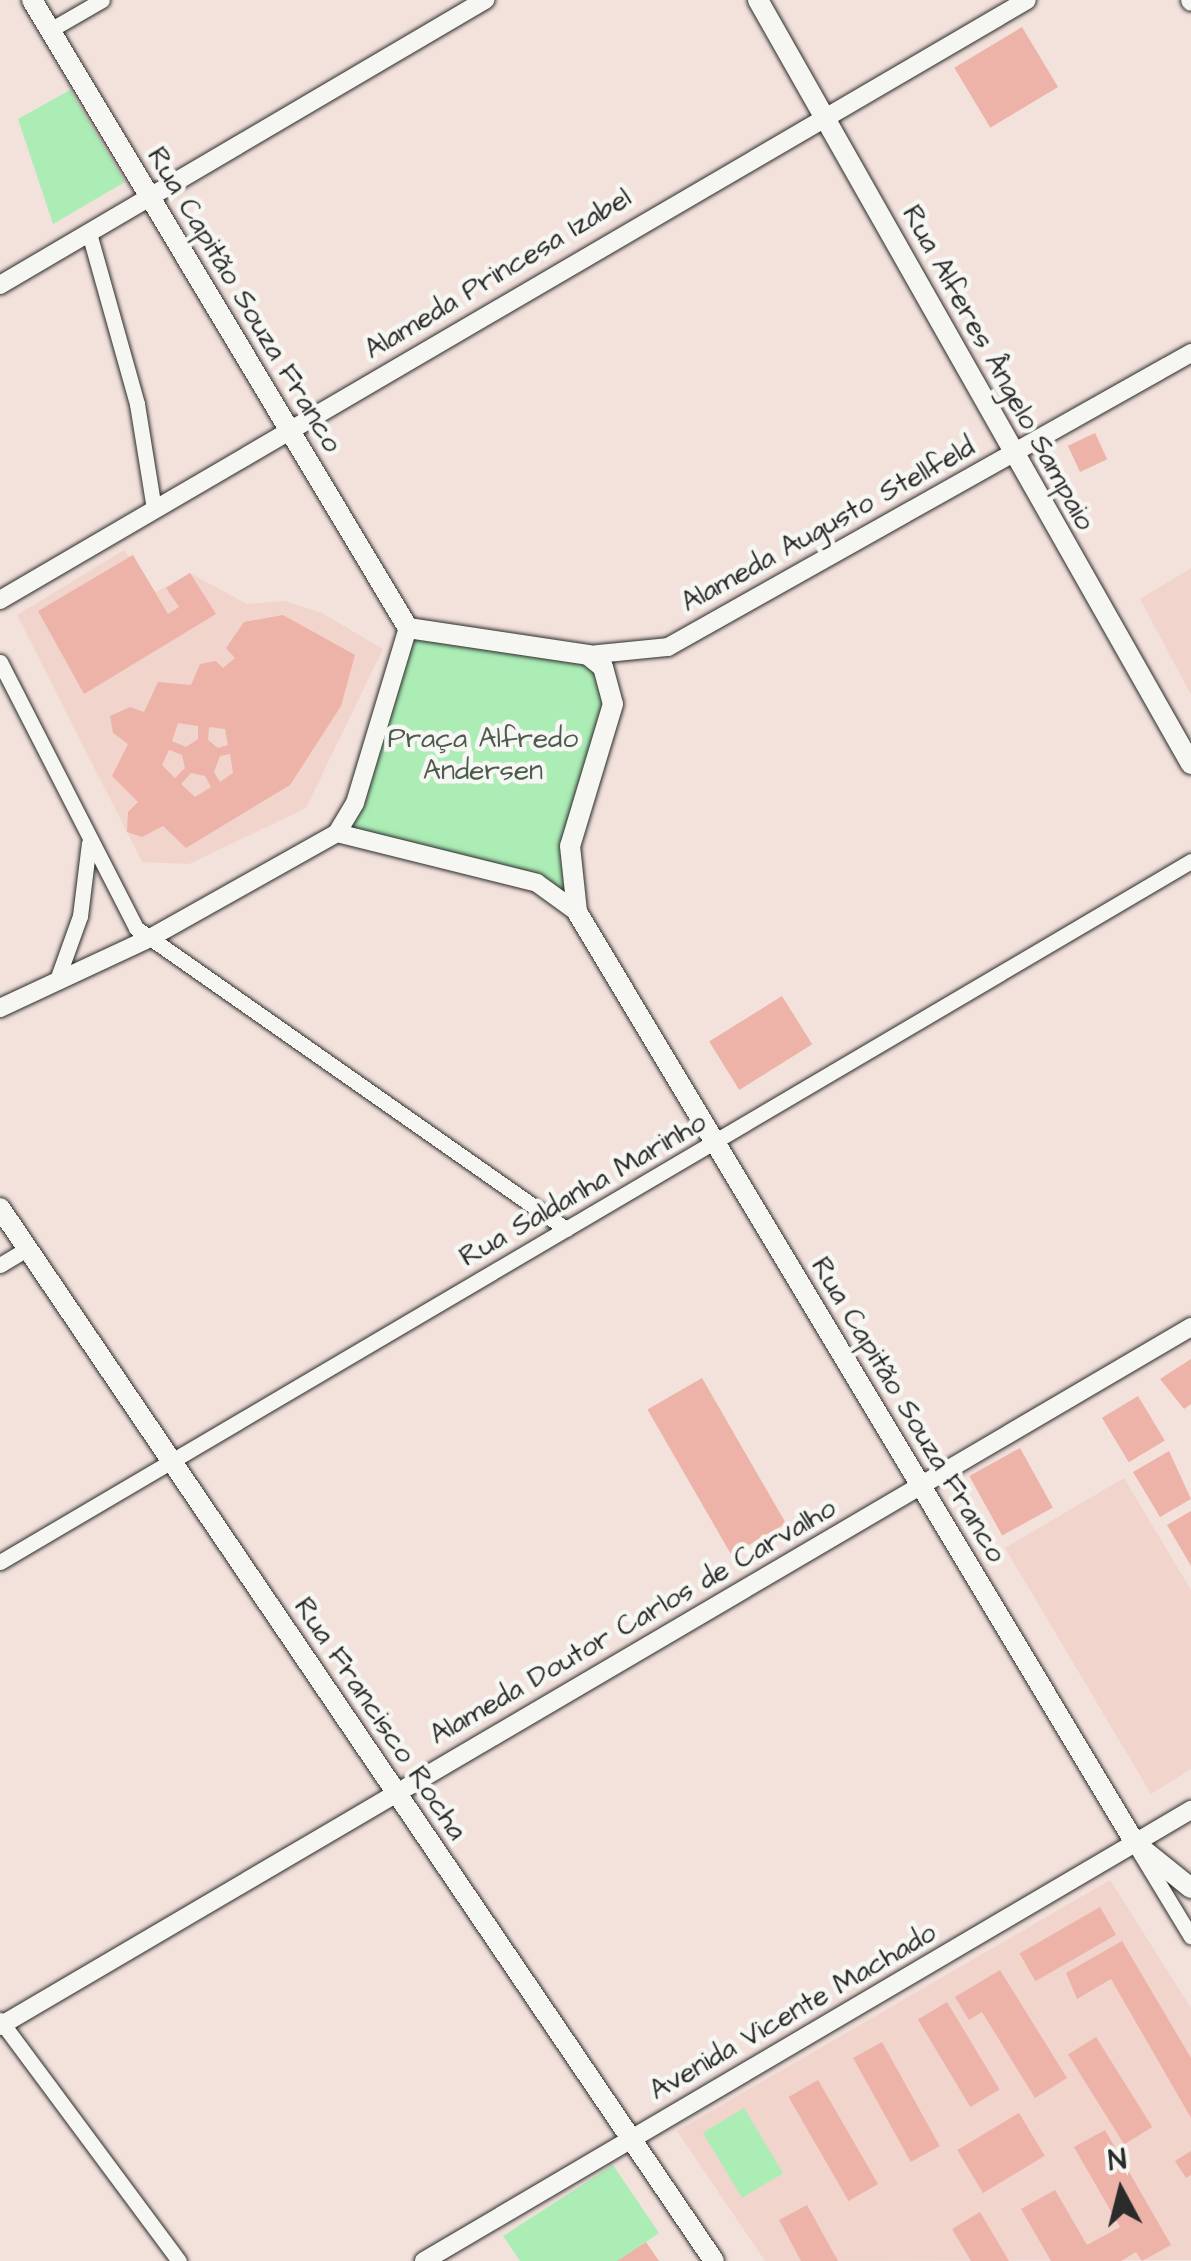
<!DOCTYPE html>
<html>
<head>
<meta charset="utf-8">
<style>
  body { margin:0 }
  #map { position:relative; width:1191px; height:2261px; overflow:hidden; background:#f3e2dc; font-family:"Architects Daughter",sans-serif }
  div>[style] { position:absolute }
  .built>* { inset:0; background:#f1d4cc }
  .green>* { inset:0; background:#acedb6; transform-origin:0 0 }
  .building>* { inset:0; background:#edb3a8; transform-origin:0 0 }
  .roads { filter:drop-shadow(0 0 2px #2b2b2b) drop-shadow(0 0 2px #2b2b2b) }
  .minor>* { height:15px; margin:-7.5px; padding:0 7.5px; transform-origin:7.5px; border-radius:7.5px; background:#f6f6f2 }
  .tertiary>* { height:18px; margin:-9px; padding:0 9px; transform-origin:9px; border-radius:9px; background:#f6f6f2 }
  .secondary>* { height:20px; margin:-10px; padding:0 10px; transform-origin:10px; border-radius:10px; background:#f6f6f2 }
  span { translate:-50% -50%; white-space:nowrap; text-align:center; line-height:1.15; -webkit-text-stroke:9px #f6f6f2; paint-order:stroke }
  .street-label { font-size:28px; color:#2b2b2b }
  .park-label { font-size:28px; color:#4b5c4e }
  .north { position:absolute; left:1071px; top:2141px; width:100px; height:100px; -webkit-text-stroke:8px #f6f6f2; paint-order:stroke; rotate:353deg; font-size:28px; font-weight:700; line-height:40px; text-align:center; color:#2b2b2b }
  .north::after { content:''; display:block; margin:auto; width:35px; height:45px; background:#2b2b2b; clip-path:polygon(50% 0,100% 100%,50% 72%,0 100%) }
</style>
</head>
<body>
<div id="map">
  <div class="built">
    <i style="clip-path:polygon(124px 550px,156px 592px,190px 573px,247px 604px,285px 601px,322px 613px,383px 649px,306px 808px,189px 864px,142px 862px,17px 615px)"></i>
    <i style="clip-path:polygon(1191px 568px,1191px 695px,1140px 599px)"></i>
    <i style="clip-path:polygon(1124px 1478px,1191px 1590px,1191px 1769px,1151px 1794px,1005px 1548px)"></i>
    <i style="clip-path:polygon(1110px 1880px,1191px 2008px,1191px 2260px,765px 2261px,677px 2131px)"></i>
  </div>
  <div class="green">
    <i style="clip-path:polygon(70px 90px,125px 182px,53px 224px,18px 119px)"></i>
    <i style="clip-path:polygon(408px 628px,588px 655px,609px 679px,565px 900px,337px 833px)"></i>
    <i style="left:744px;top:2108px;width:76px;height:48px;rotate:59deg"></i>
    <i style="clip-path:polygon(613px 2165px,659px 2233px,618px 2261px,520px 2261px,503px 2236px)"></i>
  </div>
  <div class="building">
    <i style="left:1022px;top:27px;width:70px;height:79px;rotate:59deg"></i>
    <i style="left:1095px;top:433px;width:29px;height:30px;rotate:65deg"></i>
    <i style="clip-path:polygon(133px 555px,168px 614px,179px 607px,166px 588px,190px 573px,216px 614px,84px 694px,38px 611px)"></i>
    <i style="clip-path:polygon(evenodd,283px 615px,355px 655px,341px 706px,290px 785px,186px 848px,163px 826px,142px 837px,127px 832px,128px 812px,138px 802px,112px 776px,128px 744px,113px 733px,110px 716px,130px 707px,144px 712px,158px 682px,191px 685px,200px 664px,216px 661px,223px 668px,235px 658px,226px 648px,244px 622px,283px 615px,178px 723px,198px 726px,198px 739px,186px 747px,172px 741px,178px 723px,283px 615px,209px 727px,225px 729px,228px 745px,218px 748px,208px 740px,209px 727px,283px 615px,169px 750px,182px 755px,185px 768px,175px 778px,162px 765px,169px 750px,283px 615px,230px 754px,233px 773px,220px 782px,214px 772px,220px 756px,230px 754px,283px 615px,191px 773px,205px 776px,211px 787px,195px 797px,181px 784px,191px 773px)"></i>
    <i style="left:782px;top:996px;width:57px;height:86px;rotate:58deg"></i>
    <i style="clip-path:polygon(1191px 1359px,1191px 1404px,1184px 1409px,1160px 1379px)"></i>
    <i style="left:702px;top:1378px;width:168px;height:63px;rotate:60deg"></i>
    <i style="left:1138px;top:1396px;width:52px;height:42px;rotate:59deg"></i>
    <i style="left:1020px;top:1448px;width:68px;height:58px;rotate:61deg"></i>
    <i style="clip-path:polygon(1169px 1451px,1191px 1499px,1160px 1517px,1133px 1472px)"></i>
    <i style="clip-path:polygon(1191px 1511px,1191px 1566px,1167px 1525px)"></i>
    <i style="left:1100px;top:1907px;width:32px;height:93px;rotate:60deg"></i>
    <i style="clip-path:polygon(1122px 1941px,1191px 2058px,1191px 2118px,1111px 1979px,1077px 1999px,1066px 1973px)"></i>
    <i style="clip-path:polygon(1000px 1970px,1067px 2078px,1035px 2098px,982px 2012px,969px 2020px,955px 1997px)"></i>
    <i style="left:947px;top:2002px;width:102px;height:34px;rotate:59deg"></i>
    <i style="left:1096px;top:2037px;width:106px;height:33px;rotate:58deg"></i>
    <i style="left:882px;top:2042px;width:119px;height:33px;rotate:61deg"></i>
    <i style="left:818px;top:2080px;width:120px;height:34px;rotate:60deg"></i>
    <i style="left:1019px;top:2113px;width:50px;height:72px;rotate:59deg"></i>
    <i style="clip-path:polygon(1105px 2130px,1171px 2245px,1142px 2261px,1136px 2252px,1121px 2261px,1051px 2261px,1021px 2209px,1055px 2190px,1087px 2245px,1120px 2227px,1074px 2147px)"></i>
    <i style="clip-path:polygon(1191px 2151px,1191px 2175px,1186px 2178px,1175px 2161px)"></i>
    <i style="clip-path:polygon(807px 2205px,838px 2261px,801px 2261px,779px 2220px)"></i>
    <i style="clip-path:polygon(980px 2212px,1009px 2261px,971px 2261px,952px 2229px)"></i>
    <i style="clip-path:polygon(646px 2242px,659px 2261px,617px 2261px)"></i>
  </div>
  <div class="roads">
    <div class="minor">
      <i style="left:50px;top:30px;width:60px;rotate:-30deg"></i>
      <i style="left:89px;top:233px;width:178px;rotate:74.3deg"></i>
      <i style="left:137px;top:404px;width:106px;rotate:80.8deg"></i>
      <i style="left:0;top:662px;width:299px;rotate:62.9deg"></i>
      <i style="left:136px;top:928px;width:525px;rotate:34.99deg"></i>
      <i style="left:58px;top:977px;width:65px;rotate:-70.2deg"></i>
      <i style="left:80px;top:916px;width:74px;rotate:-83deg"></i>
      <i style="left:0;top:1265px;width:31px;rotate:-31deg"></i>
      <i style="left:0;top:1562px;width:1382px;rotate:-30.48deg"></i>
      <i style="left:1139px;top:1851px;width:100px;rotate:58.8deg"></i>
      <i style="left:0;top:2020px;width:300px;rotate:53.4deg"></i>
    </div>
    <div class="tertiary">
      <i style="left:1190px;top:0;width:2px;rotate:63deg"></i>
      <i style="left:0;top:285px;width:563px;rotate:-30.44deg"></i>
      <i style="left:0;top:600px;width:1189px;rotate:-30.29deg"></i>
      <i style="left:588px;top:655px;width:80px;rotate:-5.7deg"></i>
      <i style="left:668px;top:647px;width:600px;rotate:-29.34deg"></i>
      <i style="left:337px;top:833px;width:206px;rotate:14deg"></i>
      <i style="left:537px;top:883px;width:49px;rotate:35.9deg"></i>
      <i style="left:0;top:1008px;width:166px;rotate:-25deg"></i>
      <i style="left:150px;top:938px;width:214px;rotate:-29.3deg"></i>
      <i style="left:337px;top:833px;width:35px;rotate:-59deg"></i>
      <i style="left:355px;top:803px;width:183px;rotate:-73.2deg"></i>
      <i style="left:0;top:2026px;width:1381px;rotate:-30.41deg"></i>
      <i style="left:424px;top:2261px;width:890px;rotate:-30.46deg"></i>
    </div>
    <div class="secondary">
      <i style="left:32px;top:0;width:732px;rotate:59.09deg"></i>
      <i style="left:408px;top:628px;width:182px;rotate:8.5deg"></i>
      <i style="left:588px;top:655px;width:19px;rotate:39deg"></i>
      <i style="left:603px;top:667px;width:38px;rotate:75deg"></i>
      <i style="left:613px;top:704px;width:148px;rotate:106.8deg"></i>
      <i style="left:570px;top:846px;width:66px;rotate:83.9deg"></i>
      <i style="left:577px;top:912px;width:1085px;rotate:59.06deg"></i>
      <i style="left:1135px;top:1843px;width:72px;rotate:38.8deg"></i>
      <i style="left:758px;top:0;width:878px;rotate:60.46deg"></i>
      <i style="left:0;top:1208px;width:1272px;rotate:55.86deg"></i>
    </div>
  </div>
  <div class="street-label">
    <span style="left:498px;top:274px;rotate:-31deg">Alameda Princesa Izabel</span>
    <span style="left:244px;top:300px;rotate:59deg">Rua Capitão Souza Franco</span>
    <span style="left:998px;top:368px;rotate:61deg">Rua Alferes Ângelo Sampaio</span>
    <span style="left:828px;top:525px;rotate:-29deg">Alameda Augusto Stellfeld</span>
    <span style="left:583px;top:1190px;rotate:-30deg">Rua Saldanha Marinho</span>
    <span style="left:908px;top:1410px;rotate:59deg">Rua Capitão Souza Franco</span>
    <span style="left:633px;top:1622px;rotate:-30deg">Alameda Doutor Carlos de Carvalho</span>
    <span style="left:380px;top:1719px;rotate:56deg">Rua Francisco Rocha</span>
    <span style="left:793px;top:2012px;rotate:-30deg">Avenida Vicente Machado</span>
  </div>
  <div class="park-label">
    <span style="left:483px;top:755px">Praça Alfredo<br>Andersen</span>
  </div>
  <div class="north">N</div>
</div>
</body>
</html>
